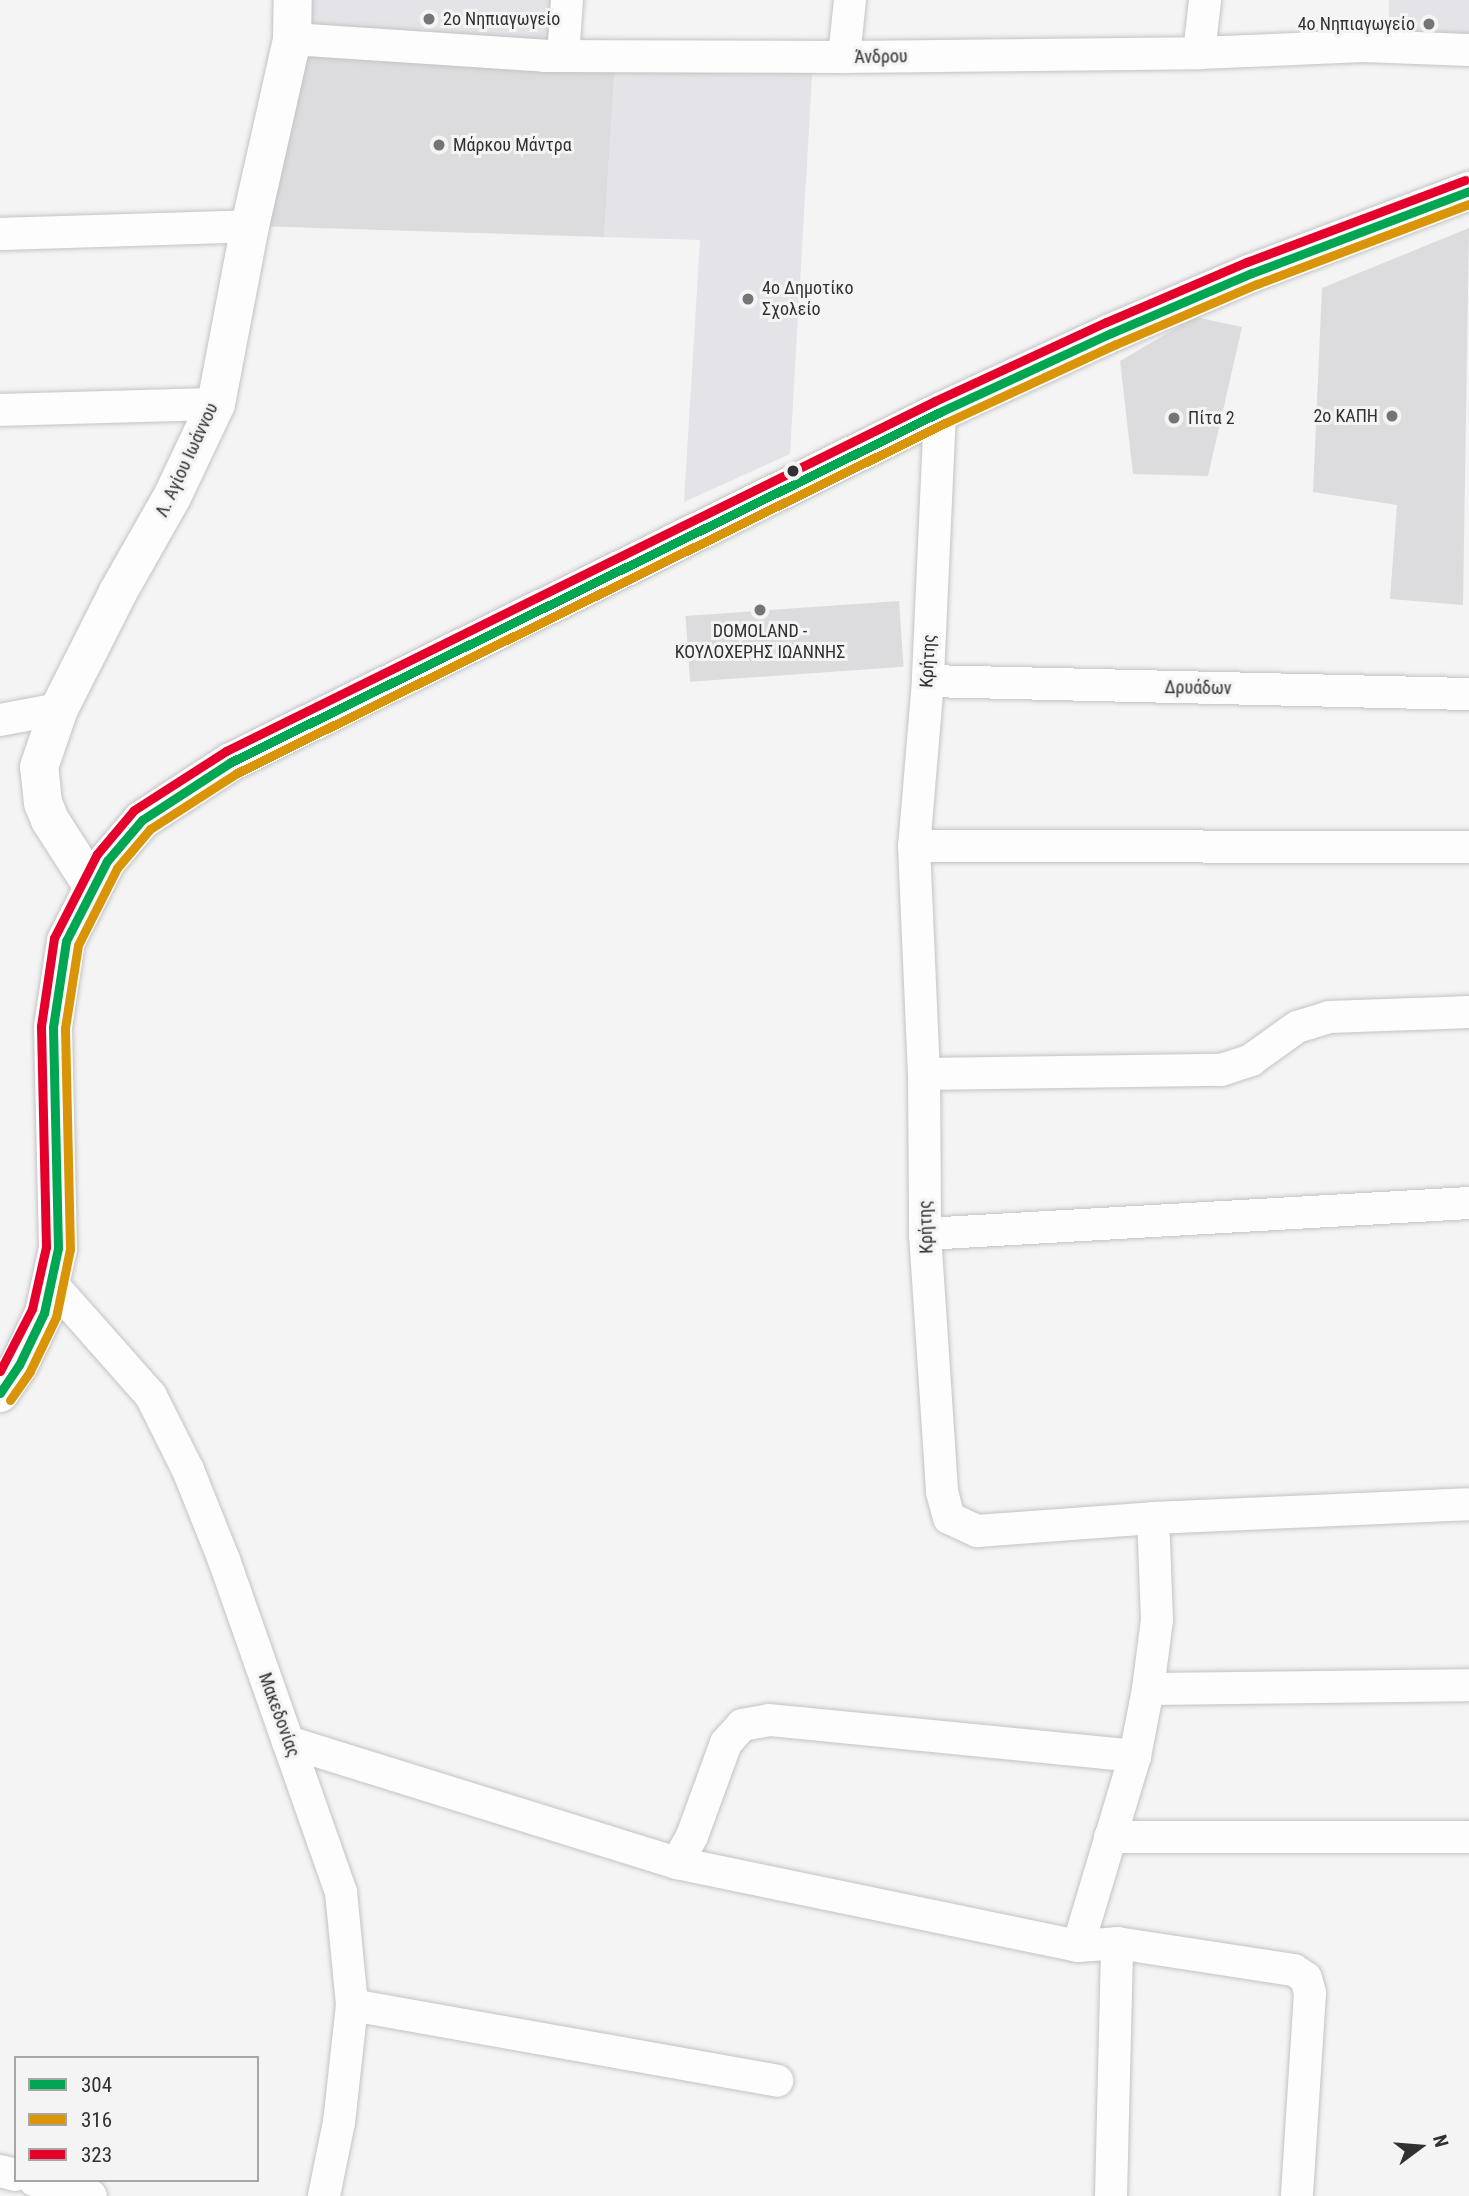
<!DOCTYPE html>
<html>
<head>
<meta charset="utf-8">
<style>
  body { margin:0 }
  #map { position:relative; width:1469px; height:2196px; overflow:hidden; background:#f4f4f5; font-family:"Roboto Condensed",sans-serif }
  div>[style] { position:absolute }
  .built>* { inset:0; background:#e4e4e8; transform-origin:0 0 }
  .building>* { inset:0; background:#dcdcde; transform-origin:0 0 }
  .roads { filter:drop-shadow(0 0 2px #c3c3c4) drop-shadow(0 0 2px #c3c3c4) }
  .street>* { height:32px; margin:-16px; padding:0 16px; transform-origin:16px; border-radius:16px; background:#fdfdfe }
  .secondary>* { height:38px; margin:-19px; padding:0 19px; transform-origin:19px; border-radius:19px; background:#fdfdfe }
  .bus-1>* { height:9px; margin:-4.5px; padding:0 4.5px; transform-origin:4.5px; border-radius:4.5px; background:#00a651 }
  .bus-2>* { height:9px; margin:-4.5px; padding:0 4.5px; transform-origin:4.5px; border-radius:4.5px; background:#d99408 }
  .bus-3>* { height:9px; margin:-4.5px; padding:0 4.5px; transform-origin:4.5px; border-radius:4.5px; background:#e4002b }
  .dots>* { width:19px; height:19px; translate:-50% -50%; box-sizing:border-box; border:4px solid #f4f4f5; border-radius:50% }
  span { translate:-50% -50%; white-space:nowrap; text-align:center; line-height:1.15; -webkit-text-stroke:6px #f4f4f5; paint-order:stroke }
  .poi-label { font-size:18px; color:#313132 }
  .left { translate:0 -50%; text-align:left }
  .right { translate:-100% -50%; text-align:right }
  .street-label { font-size:18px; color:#313132 }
  .legend { position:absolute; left:14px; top:2056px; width:245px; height:126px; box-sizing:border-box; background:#f4f4f5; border:2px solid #a6a6a7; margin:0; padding:9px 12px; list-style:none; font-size:21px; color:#313132 }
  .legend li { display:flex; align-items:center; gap:14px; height:35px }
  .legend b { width:35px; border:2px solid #a6a6a7 }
  .north { position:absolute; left:1385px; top:2112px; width:70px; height:70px; -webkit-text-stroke:5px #f4f4f5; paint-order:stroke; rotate:74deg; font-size:19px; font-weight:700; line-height:28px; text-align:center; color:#313132 }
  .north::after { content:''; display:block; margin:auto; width:24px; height:32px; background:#313132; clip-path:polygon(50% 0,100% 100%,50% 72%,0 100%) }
</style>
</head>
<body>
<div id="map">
  <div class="built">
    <i style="clip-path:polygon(293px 0,567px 0,563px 56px,292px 39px)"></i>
    <i style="left:1389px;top:0;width:80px;height:47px"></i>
    <i style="clip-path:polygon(813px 60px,790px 454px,684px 502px,700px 240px,604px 237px,615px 64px)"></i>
  </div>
  <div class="building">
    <i style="clip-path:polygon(292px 39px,615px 64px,604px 237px,250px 226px)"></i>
    <i style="clip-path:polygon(1469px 228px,1463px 605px,1390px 599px,1397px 505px,1313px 492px,1322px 288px)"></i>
    <i style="clip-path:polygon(1195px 317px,1242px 327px,1208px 476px,1133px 474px,1120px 361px)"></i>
    <i style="left:899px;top:601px;width:66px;height:214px;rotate:86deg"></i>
  </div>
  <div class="roads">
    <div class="street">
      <i style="left:292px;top:39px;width:254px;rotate:3.8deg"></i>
      <i style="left:545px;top:56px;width:299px;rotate:0.2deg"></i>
      <i style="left:844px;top:57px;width:355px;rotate:-0.6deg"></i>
      <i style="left:1199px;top:53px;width:165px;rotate:-2.4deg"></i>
      <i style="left:1364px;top:46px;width:105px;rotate:2.2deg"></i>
      <i style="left:1199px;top:53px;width:53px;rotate:-83.5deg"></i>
      <i style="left:563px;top:56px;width:56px;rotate:-85.9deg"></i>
      <i style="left:844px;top:57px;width:57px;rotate:-84deg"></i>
      <i style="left:0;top:234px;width:250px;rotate:-1.8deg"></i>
      <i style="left:0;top:410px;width:216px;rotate:-1.6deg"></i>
      <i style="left:940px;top:412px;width:269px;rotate:92.6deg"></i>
      <i style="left:928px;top:681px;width:166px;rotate:94.8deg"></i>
      <i style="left:914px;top:846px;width:228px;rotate:87.5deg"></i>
      <i style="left:924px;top:1074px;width:160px;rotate:89.6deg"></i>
      <i style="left:925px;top:1234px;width:259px;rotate:86.2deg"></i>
      <i style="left:942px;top:1492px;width:27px;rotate:75deg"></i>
      <i style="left:949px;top:1518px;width:31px;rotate:25deg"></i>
      <i style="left:977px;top:1531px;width:176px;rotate:-4.2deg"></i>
      <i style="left:1153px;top:1518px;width:316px;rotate:-2.5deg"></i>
      <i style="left:928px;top:681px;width:541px;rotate:1.38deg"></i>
      <i style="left:0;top:720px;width:60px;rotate:-10.6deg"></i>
      <i style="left:914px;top:846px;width:555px;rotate:0.1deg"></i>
      <i style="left:924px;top:1074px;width:297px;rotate:-0.8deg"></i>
      <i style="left:1221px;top:1070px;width:32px;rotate:-18deg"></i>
      <i style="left:1251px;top:1060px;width:57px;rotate:-35.7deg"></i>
      <i style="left:1297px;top:1027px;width:34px;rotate:-17deg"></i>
      <i style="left:1329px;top:1017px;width:140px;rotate:-2deg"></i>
      <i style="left:925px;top:1234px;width:545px;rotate:-3.26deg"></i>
      <i style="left:52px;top:1284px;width:149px;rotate:48.5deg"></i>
      <i style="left:151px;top:1396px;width:83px;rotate:63.4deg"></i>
      <i style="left:188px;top:1470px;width:97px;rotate:68.2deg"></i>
      <i style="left:224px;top:1560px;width:352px;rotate:70.6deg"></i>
      <i style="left:341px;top:1892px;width:114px;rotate:84.4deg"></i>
      <i style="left:352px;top:2005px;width:118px;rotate:96.3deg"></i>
      <i style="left:339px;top:2122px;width:76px;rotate:101.5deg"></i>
      <i style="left:1148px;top:1689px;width:321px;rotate:-0.7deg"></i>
      <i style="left:288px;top:1742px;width:407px;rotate:17.3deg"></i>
      <i style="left:677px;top:1863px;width:409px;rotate:11.7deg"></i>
      <i style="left:1078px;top:1946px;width:39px;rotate:-4deg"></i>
      <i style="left:1117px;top:1943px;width:179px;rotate:8.7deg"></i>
      <i style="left:1294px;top:1970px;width:14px;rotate:34deg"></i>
      <i style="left:1306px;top:1978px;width:16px;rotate:75deg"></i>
      <i style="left:1310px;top:1993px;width:203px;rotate:93.7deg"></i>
      <i style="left:1110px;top:1837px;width:359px"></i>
      <i style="left:677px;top:1863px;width:31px;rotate:-61deg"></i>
      <i style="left:692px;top:1836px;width:99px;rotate:-69.9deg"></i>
      <i style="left:726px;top:1743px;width:24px;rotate:-48deg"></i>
      <i style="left:742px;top:1725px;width:27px;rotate:-10deg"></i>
      <i style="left:769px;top:1720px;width:368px;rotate:5.6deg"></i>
      <i style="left:1078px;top:1946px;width:198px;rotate:-73.3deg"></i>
      <i style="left:1135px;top:1756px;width:68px;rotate:-79deg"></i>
      <i style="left:1148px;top:1689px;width:70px;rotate:-82.6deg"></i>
      <i style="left:1157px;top:1620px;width:102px;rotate:-92.2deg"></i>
      <i style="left:352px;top:2005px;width:432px;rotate:10.1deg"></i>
      <i style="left:0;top:2171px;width:16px;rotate:14deg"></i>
      <i style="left:34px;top:2180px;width:59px;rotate:15.7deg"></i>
      <i style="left:1111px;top:2196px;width:253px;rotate:-88.6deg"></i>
    </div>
    <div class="secondary">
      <i style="left:93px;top:887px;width:80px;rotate:-122.7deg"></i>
      <i style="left:50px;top:820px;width:18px;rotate:-112deg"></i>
      <i style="left:43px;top:803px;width:36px;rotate:-96deg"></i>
      <i style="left:39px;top:767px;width:61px;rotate:-71deg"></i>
      <i style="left:59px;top:709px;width:131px;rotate:-63.2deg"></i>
      <i style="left:118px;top:592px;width:109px;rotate:-60.4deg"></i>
      <i style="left:172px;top:497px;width:103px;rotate:-64.7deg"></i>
      <i style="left:216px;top:404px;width:181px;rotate:-79.2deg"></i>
      <i style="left:250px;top:226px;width:192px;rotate:-77.3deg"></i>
      <i style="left:292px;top:39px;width:39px;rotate:-89deg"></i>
      <i style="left:0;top:1393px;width:34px;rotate:-56deg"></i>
      <i style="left:19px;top:1365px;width:58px;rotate:-64.3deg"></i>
      <i style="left:44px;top:1313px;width:66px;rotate:-77.8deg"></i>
      <i style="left:58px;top:1248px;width:221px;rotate:-91.3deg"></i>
      <i style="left:53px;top:1027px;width:87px;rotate:-81.4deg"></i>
      <i style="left:66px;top:941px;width:90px;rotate:-62.9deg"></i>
      <i style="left:107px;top:861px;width:54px;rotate:-49.5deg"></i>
      <i style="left:142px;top:820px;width:106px;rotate:-33.1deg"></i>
      <i style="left:231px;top:762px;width:791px;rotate:-26.27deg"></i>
      <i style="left:940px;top:412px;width:188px;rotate:-24.8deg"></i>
      <i style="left:1111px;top:333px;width:153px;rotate:-23.1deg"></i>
      <i style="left:1252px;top:273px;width:232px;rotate:-20.7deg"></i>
    </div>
  </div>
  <div class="bus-1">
    <i style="left:0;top:1393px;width:34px;rotate:-56deg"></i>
    <i style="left:19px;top:1365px;width:58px;rotate:-64.3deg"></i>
    <i style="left:44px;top:1313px;width:66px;rotate:-77.8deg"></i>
    <i style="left:58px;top:1248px;width:221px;rotate:-91.3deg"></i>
    <i style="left:53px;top:1027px;width:87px;rotate:-81.4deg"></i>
    <i style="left:66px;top:941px;width:90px;rotate:-62.9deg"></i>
    <i style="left:107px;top:861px;width:54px;rotate:-49.5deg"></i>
    <i style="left:142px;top:820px;width:106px;rotate:-33.1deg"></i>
    <i style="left:231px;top:762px;width:791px;rotate:-26.27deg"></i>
    <i style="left:940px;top:412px;width:188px;rotate:-24.8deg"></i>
    <i style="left:1111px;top:333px;width:153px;rotate:-23.1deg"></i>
    <i style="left:1252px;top:273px;width:232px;rotate:-20.7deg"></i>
  </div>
  <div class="bus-2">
    <i style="left:10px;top:1400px;width:35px;rotate:-55deg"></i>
    <i style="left:30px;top:1371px;width:60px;rotate:-64.3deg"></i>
    <i style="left:56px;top:1317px;width:69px;rotate:-78.4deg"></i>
    <i style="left:70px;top:1249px;width:221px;rotate:-91.3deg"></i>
    <i style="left:65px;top:1028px;width:84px;rotate:-81.1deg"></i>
    <i style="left:78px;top:945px;width:86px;rotate:-63.1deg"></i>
    <i style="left:117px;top:868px;width:51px;rotate:-49.8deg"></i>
    <i style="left:150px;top:829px;width:103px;rotate:-32.8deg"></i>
    <i style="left:237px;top:773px;width:790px;rotate:-26.31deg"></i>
    <i style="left:945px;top:423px;width:188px;rotate:-24.8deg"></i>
    <i style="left:1116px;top:344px;width:153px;rotate:-23.1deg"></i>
    <i style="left:1257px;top:284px;width:227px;rotate:-20.7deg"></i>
  </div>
  <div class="bus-3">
    <i style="left:0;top:1371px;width:70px;rotate:-62.7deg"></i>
    <i style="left:32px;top:1309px;width:64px;rotate:-77.3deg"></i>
    <i style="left:46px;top:1247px;width:221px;rotate:-91.3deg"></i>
    <i style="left:41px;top:1026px;width:89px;rotate:-81.6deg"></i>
    <i style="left:54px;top:938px;width:94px;rotate:-62.9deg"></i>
    <i style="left:97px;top:854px;width:57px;rotate:-49.9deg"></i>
    <i style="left:134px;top:810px;width:109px;rotate:-32.7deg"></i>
    <i style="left:226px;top:751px;width:791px;rotate:-26.27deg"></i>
    <i style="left:935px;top:401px;width:188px;rotate:-24.8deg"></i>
    <i style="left:1106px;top:322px;width:153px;rotate:-23.1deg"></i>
    <i style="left:1247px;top:262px;width:233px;rotate:-20.6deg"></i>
  </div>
  <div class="dots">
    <i style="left:429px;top:19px;background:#757576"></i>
    <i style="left:1429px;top:24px;background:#757576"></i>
    <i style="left:439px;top:145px;background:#757576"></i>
    <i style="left:748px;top:299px;background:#757576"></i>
    <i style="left:1392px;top:416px;background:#757576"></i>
    <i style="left:1174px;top:418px;background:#757576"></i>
    <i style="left:793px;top:471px;background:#313132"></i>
    <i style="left:760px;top:610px;background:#757576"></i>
  </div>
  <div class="poi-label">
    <span class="left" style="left:443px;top:19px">2ο Νηπιαγωγείο</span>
    <span class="right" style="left:1415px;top:24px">4ο Νηπιαγωγείο</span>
    <span class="left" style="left:453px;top:145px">Μάρκου Μάντρα</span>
    <span class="left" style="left:762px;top:299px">4ο Δημοτίκο<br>Σχολείο</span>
    <span class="right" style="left:1378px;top:416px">2ο ΚΑΠΗ</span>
    <span class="left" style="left:1188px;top:418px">Πίτα 2</span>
    <span style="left:760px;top:642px">DOMOLAND -<br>ΚΟΥΛΟΧΕΡΗΣ ΙΩΑΝΝΗΣ</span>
  </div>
  <div class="street-label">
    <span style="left:881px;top:57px;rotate:-1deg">Άνδρου</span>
    <span style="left:187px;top:460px;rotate:-65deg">Λ. Αγίου Ιωάννου</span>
    <span style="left:928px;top:661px;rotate:-87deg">Κρήτης</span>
    <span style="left:1198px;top:688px;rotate:1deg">Δρυάδων</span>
    <span style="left:926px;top:1227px;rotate:-92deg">Κρήτης</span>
    <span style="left:279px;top:1715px;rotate:70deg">Μακεδονίας</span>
  </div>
  <ul class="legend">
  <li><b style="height:9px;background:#00a651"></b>304</li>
  <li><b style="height:9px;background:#d99408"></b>316</li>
  <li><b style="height:9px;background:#e4002b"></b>323</li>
  </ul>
  <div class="north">N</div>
</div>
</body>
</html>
